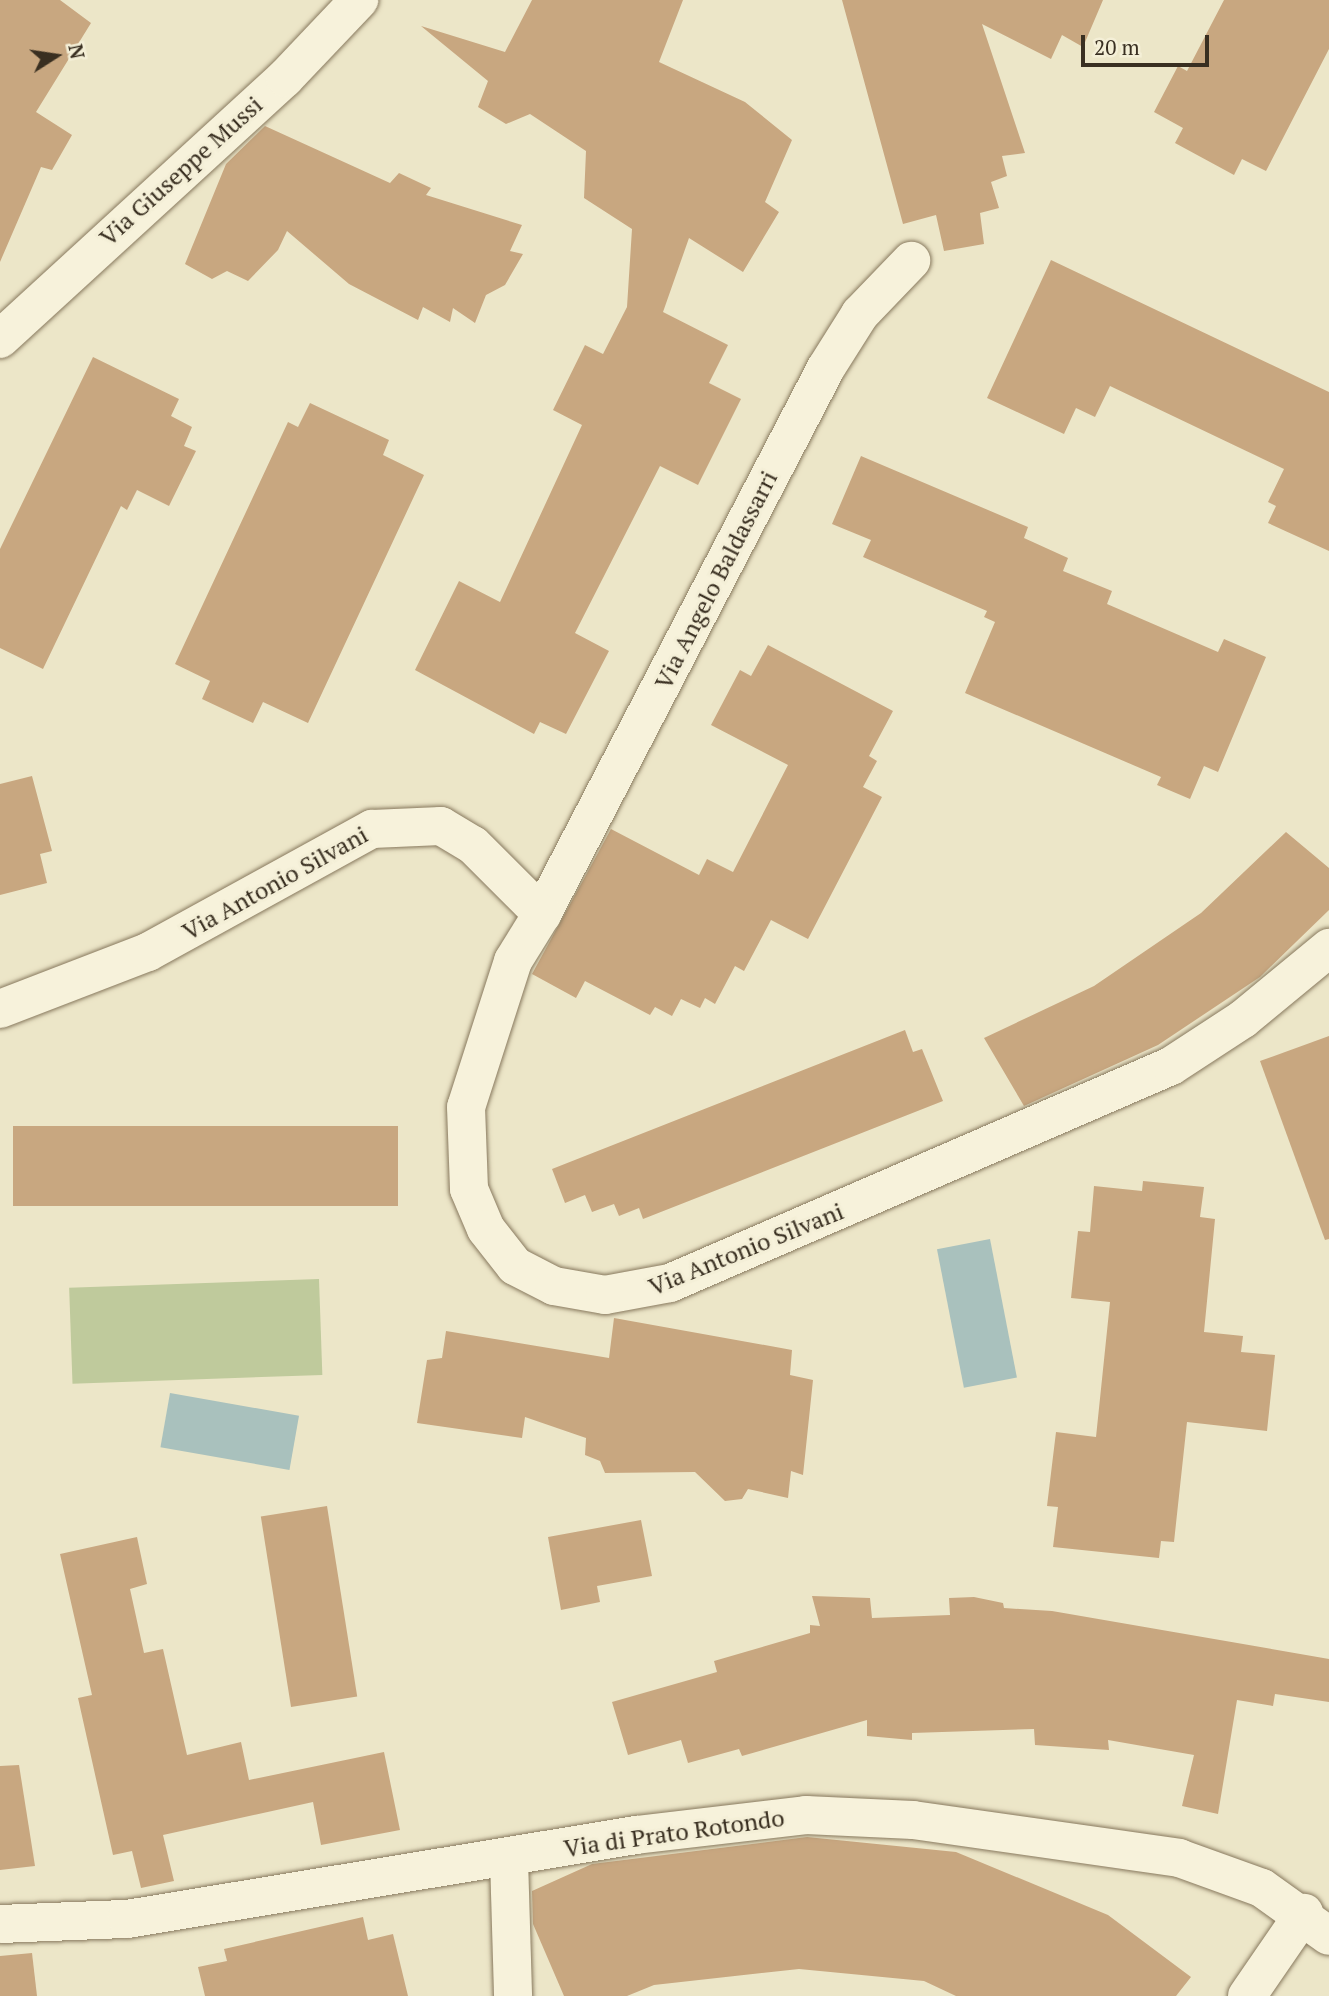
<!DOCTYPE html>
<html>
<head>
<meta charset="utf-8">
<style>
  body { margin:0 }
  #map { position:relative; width:1329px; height:1996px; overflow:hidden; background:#ece6c8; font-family:"PT Serif",serif }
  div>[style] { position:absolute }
  .green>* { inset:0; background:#bfca9c; transform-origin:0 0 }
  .water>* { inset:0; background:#a9c1bd; transform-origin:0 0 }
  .building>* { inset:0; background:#c8a780; transform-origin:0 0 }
  .roads { filter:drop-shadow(0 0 2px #88795e) drop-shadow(0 0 2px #88795e) }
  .minor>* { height:38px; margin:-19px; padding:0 19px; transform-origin:19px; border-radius:19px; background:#f7f2db }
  span { translate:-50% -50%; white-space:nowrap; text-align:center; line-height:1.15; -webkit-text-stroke:6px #f4efd7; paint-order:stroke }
  .street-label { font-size:24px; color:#392f21 }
  .north { position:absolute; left:21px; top:21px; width:70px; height:70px; -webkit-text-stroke:5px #f4efd7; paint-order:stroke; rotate:78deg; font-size:19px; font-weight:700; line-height:28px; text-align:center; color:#392f21 }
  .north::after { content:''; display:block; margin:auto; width:24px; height:32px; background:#392f21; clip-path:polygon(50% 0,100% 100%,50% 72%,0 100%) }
  .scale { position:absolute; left:1081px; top:35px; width:128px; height:32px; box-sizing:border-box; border:4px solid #392f21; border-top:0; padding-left:9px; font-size:21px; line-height:24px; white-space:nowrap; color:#392f21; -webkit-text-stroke:5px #f4efd7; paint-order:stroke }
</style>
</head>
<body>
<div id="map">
  <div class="green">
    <i style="left:319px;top:1279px;width:96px;height:250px;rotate:88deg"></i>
  </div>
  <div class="water">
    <i style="left:990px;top:1239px;width:141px;height:54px;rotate:79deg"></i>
    <i style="left:170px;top:1393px;width:131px;height:55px;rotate:10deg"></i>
  </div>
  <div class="building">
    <i style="clip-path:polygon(0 0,60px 0,91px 23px,36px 112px,72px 135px,52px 170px,41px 167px,0 262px)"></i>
    <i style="clip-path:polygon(532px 0,683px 0,659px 62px,745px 102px,792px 140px,765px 202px,779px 212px,743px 272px,689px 238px,663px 312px,728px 345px,709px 383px,741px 399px,698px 485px,660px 466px,575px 633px,609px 651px,566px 734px,540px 722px,534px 734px,415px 670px,459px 581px,500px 602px,582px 425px,553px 410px,585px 345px,603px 354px,627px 307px,632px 229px,584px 198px,586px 151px,530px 114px,506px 124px,478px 107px,488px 81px,421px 26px,505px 52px)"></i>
    <i style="clip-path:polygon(842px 0,1103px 0,1083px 47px,1062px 35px,1051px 59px,982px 24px,1025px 153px,1002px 156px,1007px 176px,991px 182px,999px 208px,980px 213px,984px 244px,944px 251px,936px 215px,903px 224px)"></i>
    <i style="clip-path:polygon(1224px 0,1329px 0,1329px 49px,1266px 171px,1242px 159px,1234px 175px,1175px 143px,1183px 128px,1154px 112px,1178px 66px,1187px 71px)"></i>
    <i style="clip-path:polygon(265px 126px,390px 183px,399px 173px,431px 188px,426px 195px,522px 225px,510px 251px,523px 254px,505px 285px,486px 295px,475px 323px,453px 308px,450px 322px,423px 307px,418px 320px,349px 284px,287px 231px,278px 250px,248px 281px,227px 271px,212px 279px,185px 264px,226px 164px)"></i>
    <i style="clip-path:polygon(1051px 260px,1329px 392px,1329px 551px,1268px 523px,1276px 506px,1268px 502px,1284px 469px,1110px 386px,1095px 417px,1076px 408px,1064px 434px,987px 398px)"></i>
    <i style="clip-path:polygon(93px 357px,179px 399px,171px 416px,192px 427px,184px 446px,196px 451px,169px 506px,137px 490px,127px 510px,121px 506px,43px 669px,0 648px,0 549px)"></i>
    <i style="clip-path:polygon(310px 403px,389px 440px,383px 455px,424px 475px,308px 723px,263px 702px,253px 723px,202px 699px,210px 681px,175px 664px,288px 422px,298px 427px)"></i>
    <i style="clip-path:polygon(861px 456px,1028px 527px,1024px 538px,1068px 558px,1063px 571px,1112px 591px,1107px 604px,1218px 652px,1224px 639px,1266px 657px,1218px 772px,1204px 766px,1190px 799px,1157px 785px,1161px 777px,965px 693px,995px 622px,984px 617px,987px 611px,863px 557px,871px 540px,832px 524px)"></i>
    <i style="clip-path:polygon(768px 645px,893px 711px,869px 756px,877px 761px,863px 787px,882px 797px,808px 939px,771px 920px,744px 971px,735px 966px,715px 1004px,705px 998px,700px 1008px,681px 999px,672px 1016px,655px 1007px,650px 1015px,585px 981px,576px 998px,532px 974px,611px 829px,699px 875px,707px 859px,733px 872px,788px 765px,711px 725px,740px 670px,751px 676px)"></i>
    <i style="clip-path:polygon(32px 776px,52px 851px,40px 854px,47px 883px,0 895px,0 784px)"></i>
    <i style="clip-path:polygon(1286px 832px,1329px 868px,1329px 910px,1260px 977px,1158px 1045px,1024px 1106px,984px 1038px,1094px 986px,1201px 913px)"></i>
    <i style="clip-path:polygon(905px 1030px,913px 1052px,922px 1049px,943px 1101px,643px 1219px,639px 1208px,619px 1216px,614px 1204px,592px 1212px,585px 1195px,565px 1203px,552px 1169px)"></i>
    <i style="clip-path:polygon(1329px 1036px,1329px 1239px,1325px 1240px,1260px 1061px)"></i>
    <i style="left:13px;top:1126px;width:385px;height:80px"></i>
    <i style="clip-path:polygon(1143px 1181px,1204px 1187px,1200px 1217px,1215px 1219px,1204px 1332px,1243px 1336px,1241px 1352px,1275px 1355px,1267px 1431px,1187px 1422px,1174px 1542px,1161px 1541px,1159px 1558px,1053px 1547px,1058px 1507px,1047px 1506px,1056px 1432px,1096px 1437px,1110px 1302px,1071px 1298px,1078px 1231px,1090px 1232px,1094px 1186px,1142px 1191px)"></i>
    <i style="clip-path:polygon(614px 1318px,792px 1350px,790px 1375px,813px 1380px,803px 1475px,791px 1471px,788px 1498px,748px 1489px,742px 1499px,725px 1501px,695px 1472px,605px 1473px,600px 1461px,585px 1455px,586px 1438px,525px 1417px,522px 1438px,417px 1423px,427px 1360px,442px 1358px,446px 1331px,609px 1358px)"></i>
    <i style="left:327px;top:1506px;width:193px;height:67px;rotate:81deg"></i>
    <i style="clip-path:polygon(641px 1520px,652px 1576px,597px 1586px,600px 1602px,561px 1610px,548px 1537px)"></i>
    <i style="clip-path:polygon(137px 1537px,147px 1584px,130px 1589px,144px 1653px,163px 1649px,187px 1755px,241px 1742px,249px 1780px,384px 1752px,400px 1830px,321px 1845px,313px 1802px,163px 1835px,174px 1881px,141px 1888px,132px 1851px,113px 1855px,78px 1698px,92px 1695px,60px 1554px)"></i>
    <i style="clip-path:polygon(812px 1596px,870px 1598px,872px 1618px,950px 1615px,949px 1598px,974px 1597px,1003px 1603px,1004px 1608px,1052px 1611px,1329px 1659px,1329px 1702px,1275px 1694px,1273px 1706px,1237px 1700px,1218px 1814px,1182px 1806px,1194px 1755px,1108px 1740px,1109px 1750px,1035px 1745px,1034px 1729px,912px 1733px,912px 1740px,867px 1736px,867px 1720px,742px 1756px,739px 1749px,688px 1763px,681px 1740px,628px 1755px,612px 1702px,717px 1672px,714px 1661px,810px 1633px,810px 1625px,820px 1626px)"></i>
    <i style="clip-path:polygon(19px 1765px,35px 1866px,0 1870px,0 1766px)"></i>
    <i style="clip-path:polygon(807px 1837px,956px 1852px,1108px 1915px,1191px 1977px,1176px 1996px,956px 1996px,924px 1981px,799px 1969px,654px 1985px,627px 1996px,564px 1996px,533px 1924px,532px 1891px,592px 1864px)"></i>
    <i style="clip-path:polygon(363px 1917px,368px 1940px,393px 1934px,408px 1996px,205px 1996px,198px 1967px,227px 1961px,224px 1949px)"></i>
    <i style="clip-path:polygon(32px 1953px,37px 1996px,0 1996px,0 1956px)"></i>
  </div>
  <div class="roads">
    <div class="minor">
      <i style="left:0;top:339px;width:386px;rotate:-42.5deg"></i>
      <i style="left:285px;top:78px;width:108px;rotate:-46.5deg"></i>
      <i style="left:542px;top:914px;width:615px;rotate:-62.52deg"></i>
      <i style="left:826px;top:368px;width:64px;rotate:-57.8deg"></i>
      <i style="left:860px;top:314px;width:74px;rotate:-46.1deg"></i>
      <i style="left:0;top:1009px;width:159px;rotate:-21.1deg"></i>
      <i style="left:148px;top:952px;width:256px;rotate:-28.8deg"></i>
      <i style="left:372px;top:829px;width:69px;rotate:-2.5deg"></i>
      <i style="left:441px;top:826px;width:37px;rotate:31deg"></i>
      <i style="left:473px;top:845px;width:98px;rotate:45deg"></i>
      <i style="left:542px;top:914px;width:55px;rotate:121.7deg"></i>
      <i style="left:513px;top:961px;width:153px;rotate:107.8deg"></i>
      <i style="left:466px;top:1107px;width:82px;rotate:87.9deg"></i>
      <i style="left:469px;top:1189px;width:43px;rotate:67deg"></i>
      <i style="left:486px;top:1229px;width:47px;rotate:51.9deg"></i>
      <i style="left:515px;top:1266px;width:44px;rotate:27.1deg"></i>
      <i style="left:554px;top:1286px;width:52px;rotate:10deg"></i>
      <i style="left:605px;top:1295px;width:66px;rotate:-10.5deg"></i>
      <i style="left:670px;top:1283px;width:546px;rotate:-23.42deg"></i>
      <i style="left:1171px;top:1066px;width:86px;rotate:-33.1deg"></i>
      <i style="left:1243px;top:1019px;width:112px;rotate:-39.5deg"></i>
      <i style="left:509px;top:1859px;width:137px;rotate:88.3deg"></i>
      <i style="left:0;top:1924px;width:127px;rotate:-2.3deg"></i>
      <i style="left:127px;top:1919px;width:516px;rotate:-9.37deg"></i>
      <i style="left:636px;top:1835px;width:171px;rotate:-6.7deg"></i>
      <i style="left:806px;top:1815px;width:107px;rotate:2.7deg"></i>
      <i style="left:913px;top:1820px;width:269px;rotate:8.1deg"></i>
      <i style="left:1179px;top:1858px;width:88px;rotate:19.9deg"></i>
      <i style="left:1262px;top:1888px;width:82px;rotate:35.6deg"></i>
      <i style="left:1247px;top:1996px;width:101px;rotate:-55.5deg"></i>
    </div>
  </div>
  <div class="street-label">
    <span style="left:181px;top:171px;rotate:-42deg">Via Giuseppe Mussi</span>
    <span style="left:716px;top:580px;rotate:-63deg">Via Angelo Baldassarri</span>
    <span style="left:275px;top:883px;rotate:-29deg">Via Antonio Silvani</span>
    <span style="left:746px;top:1249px;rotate:-22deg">Via Antonio Silvani</span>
    <span style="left:674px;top:1833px;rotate:-8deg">Via di Prato Rotondo</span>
  </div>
  <div class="north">N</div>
  <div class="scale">20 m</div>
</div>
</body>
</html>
